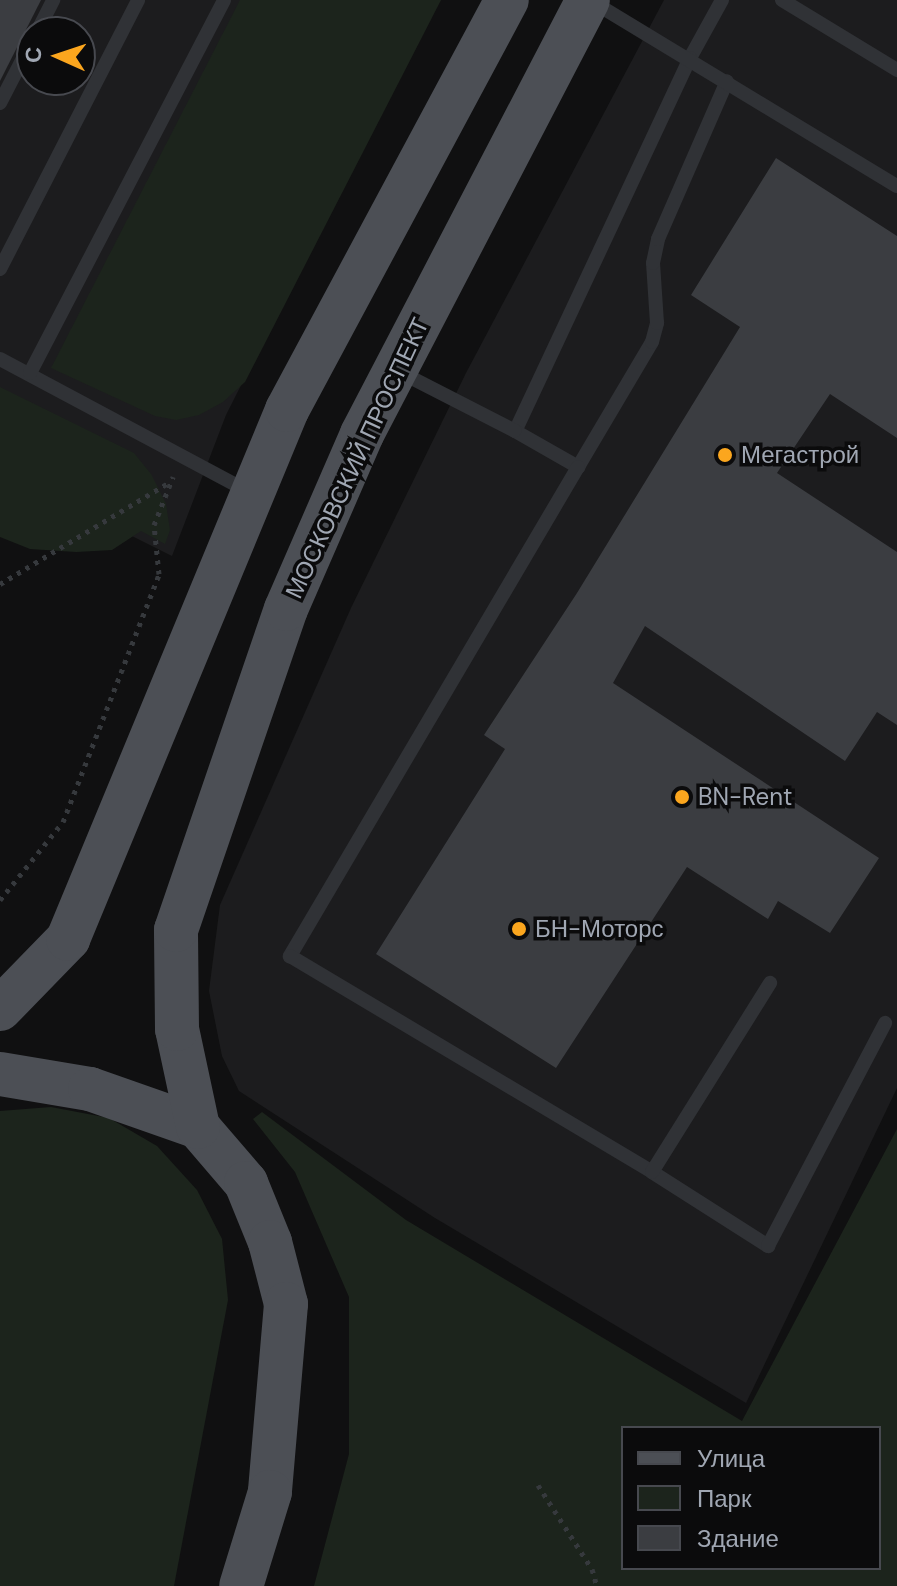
<!DOCTYPE html>
<html>
<head>
<meta charset="utf-8">
<style>
  body { margin:0 }
  #map { position:relative; width:897px; height:1586px; overflow:hidden; background:#101011; font-family:"DM Sans",sans-serif }
  div>[style] { position:absolute }
  .built>* { inset:0; background:#1c1c1e }
  .green>* { inset:0; background:#1c241c }
  .building>* { inset:0; background:#3b3d41 }
  .path>* { height:5px; margin-top:-2.5px; transform-origin:0; background:repeating-linear-gradient(90deg,#36393d 0 4px,transparent 0 10px) }
  .lane>* { height:14px; margin:-7px; padding:0 7px; transform-origin:7px; border-radius:7px; background:#303236 }
  .primary>* { height:44px; margin:-22px; padding:0 22px; transform-origin:22px; border-radius:22px; background:#4c4f55 }
  .dots>* { width:22px; height:22px; translate:-50% -50%; box-sizing:border-box; border:4px solid #0b0b0c; border-radius:50% }
  span { translate:-50% -50%; white-space:nowrap; text-align:center; line-height:1.15; -webkit-text-stroke:7px #0b0b0c; paint-order:stroke }
  .poi-label { font-size:24px; color:#a0a7b3 }
  .left { translate:0 -50%; text-align:left }
  .street-label { font-size:24px; color:#a0a7b3 }
  .legend { position:absolute; left:621px; top:1426px; width:260px; height:144px; box-sizing:border-box; background:#0b0b0c; border:2px solid #47494f; margin:0; padding:10px 14px; list-style:none; font-size:24px; color:#a0a7b3 }
  .legend li { display:flex; align-items:center; gap:16px; height:40px }
  .legend b { width:40px; border:2px solid #47494f }
  .north { position:absolute; left:16px; top:16px; width:80px; height:80px; box-sizing:border-box; background:#0b0b0c; border:2px solid #47494f; border-radius:50%; rotate:273deg; font-size:22px; font-weight:700; line-height:32px; text-align:center; color:#a0a7b3 }
  .north::after { content:''; display:block; margin:auto; width:28px; height:36px; background:#fba61e; clip-path:polygon(50% 0,100% 100%,50% 72%,0 100%) }
</style>
</head>
<body>
<div id="map">
  <div class="built">
    <i style="clip-path:polygon(evenodd,0 0,435px 0,226px 415px,172px 556px,0 470px,0 0,32px 32px,80px 32px,80px 80px,32px 80px,32px 32px)"></i>
    <i style="clip-path:polygon(664px 0,897px 0,897px 1088px,746px 1403px,435px 1218px,239px 1091px,222px 1056px,209px 991px,220px 905px,351px 608px,466px 373px)"></i>
  </div>
  <div class="green">
    <i style="clip-path:polygon(240px 0,441px 0,245px 382px,223px 402px,199px 415px,176px 420px,155px 416px,51px 368px)"></i>
    <i style="clip-path:polygon(0 387px,134px 453px,151px 474px,166px 504px,170px 530px,165px 544px,141px 531px,112px 550px,76px 552px,30px 549px,0 537px)"></i>
    <i style="clip-path:polygon(51px 1107px,109px 1118px,157px 1146px,197px 1190px,222px 1239px,228px 1300px,174px 1586px,0 1586px,0 1111px)"></i>
    <i style="clip-path:polygon(evenodd,262px 1112px,406px 1220px,742px 1421px,897px 1129px,897px 1586px,314px 1586px,349px 1454px,349px 1297px,295px 1172px,253px 1119px,262px 1112px,623px 1428px,879px 1428px,879px 1568px,623px 1568px,623px 1428px)"></i>
  </div>
  <div class="building">
    <i style="clip-path:polygon(0 0,41px 0,0 81px)"></i>
    <i style="clip-path:polygon(776px 158px,897px 236px,897px 438px,830px 394px,777px 473px,897px 552px,897px 725px,877px 712px,845px 761px,645px 626px,613px 683px,879px 858px,830px 933px,778px 901px,768px 919px,687px 867px,556px 1068px,376px 954px,505px 749px,484px 735px,577px 593px,740px 327px,691px 295px)"></i>
  </div>
  <div class="path">
    <i style="left:0;top:584px;width:198px;rotate:-31deg"></i>
    <i style="left:0;top:900px;width:100px;rotate:-51.1deg"></i>
    <i style="left:63px;top:822px;width:266px;rotate:-68.8deg"></i>
    <i style="left:159px;top:574px;width:49px;rotate:-95.8deg"></i>
    <i style="left:154px;top:525px;width:52px;rotate:-68.4deg"></i>
    <i style="left:538px;top:1485px;width:100px;rotate:57.3deg"></i>
    <i style="left:592px;top:1569px;width:18px;rotate:74deg"></i>
  </div>
  <div class="lane">
    <i style="left:722px;top:0;width:66px;rotate:118.9deg"></i>
    <i style="left:690px;top:58px;width:412px;rotate:115.1deg"></i>
    <i style="left:515px;top:431px;width:73px;rotate:29.7deg"></i>
    <i style="left:578px;top:467px;width:145px;rotate:-59.4deg"></i>
    <i style="left:652px;top:342px;width:20px;rotate:-75deg"></i>
    <i style="left:657px;top:323px;width:60px;rotate:-93.8deg"></i>
    <i style="left:653px;top:263px;width:25px;rotate:-78deg"></i>
    <i style="left:658px;top:239px;width:172px;rotate:-66.4deg"></i>
    <i style="left:782px;top:0;width:135px;rotate:31.3deg"></i>
    <i style="left:593px;top:2px;width:355px;rotate:31.2deg"></i>
    <i style="left:37px;top:32px;width:36px;rotate:-63deg"></i>
    <i style="left:0;top:103px;width:70px;rotate:-62.7deg"></i>
    <i style="left:0;top:269px;width:302px;rotate:-62.8deg"></i>
    <i style="left:0;top:359px;width:280px;rotate:28.1deg"></i>
    <i style="left:398px;top:371px;width:131px;rotate:27.1deg"></i>
    <i style="left:30px;top:373px;width:420px;rotate:-62.5deg"></i>
    <i style="left:578px;top:467px;width:568px;rotate:120.5deg"></i>
    <i style="left:290px;top:956px;width:422px;rotate:30.8deg"></i>
    <i style="left:652px;top:1172px;width:138px;rotate:32.5deg"></i>
    <i style="left:768px;top:1246px;width:252px;rotate:-62.3deg"></i>
    <i style="left:652px;top:1172px;width:223px;rotate:-58deg"></i>
  </div>
  <div class="primary">
    <i style="left:0;top:1009px;width:98px;rotate:-45.8deg"></i>
    <i style="left:68px;top:939px;width:573px;rotate:-67.51deg"></i>
    <i style="left:287px;top:410px;width:465px;rotate:-61.8deg"></i>
    <i style="left:0;top:1074px;width:91px;rotate:9.5deg"></i>
    <i style="left:90px;top:1089px;width:114px;rotate:19.4deg"></i>
    <i style="left:198px;top:1127px;width:74px;rotate:49.4deg"></i>
    <i style="left:246px;top:1183px;width:64px;rotate:67.9deg"></i>
    <i style="left:270px;top:1242px;width:64px;rotate:75.5deg"></i>
    <i style="left:286px;top:1304px;width:189px;rotate:94.9deg"></i>
    <i style="left:270px;top:1492px;width:98px;rotate:107.1deg"></i>
    <i style="left:198px;top:1127px;width:100px;rotate:-102.1deg"></i>
    <i style="left:177px;top:1029px;width:99px;rotate:-90.6deg"></i>
    <i style="left:176px;top:930px;width:339px;rotate:-71.1deg"></i>
    <i style="left:286px;top:609px;width:191px;rotate:-66.5deg"></i>
    <i style="left:362px;top:434px;width:489px;rotate:-62.5deg"></i>
  </div>
  <div class="dots">
    <i style="left:725px;top:455px;background:#fba61e"></i>
    <i style="left:682px;top:797px;background:#fba61e"></i>
    <i style="left:519px;top:929px;background:#fba61e"></i>
  </div>
  <div class="poi-label">
    <span class="left" style="left:741px;top:455px">Мегастрой</span>
    <span class="left" style="left:698px;top:797px">BN-Rent</span>
    <span class="left" style="left:535px;top:929px">БН-Моторс</span>
  </div>
  <div class="street-label">
    <span style="left:357px;top:458px;rotate:-65deg">МОСКОВСКИЙ ПРОСПЕКТ</span>
  </div>
  <ul class="legend">
  <li><b style="height:10px;background:#4c4f55"></b>Улица</li>
  <li><b style="height:22px;background:#1c241c"></b>Парк</li>
  <li><b style="height:22px;background:#3b3d41"></b>Здание</li>
  </ul>
  <div class="north">С</div>
</div>
</body>
</html>
